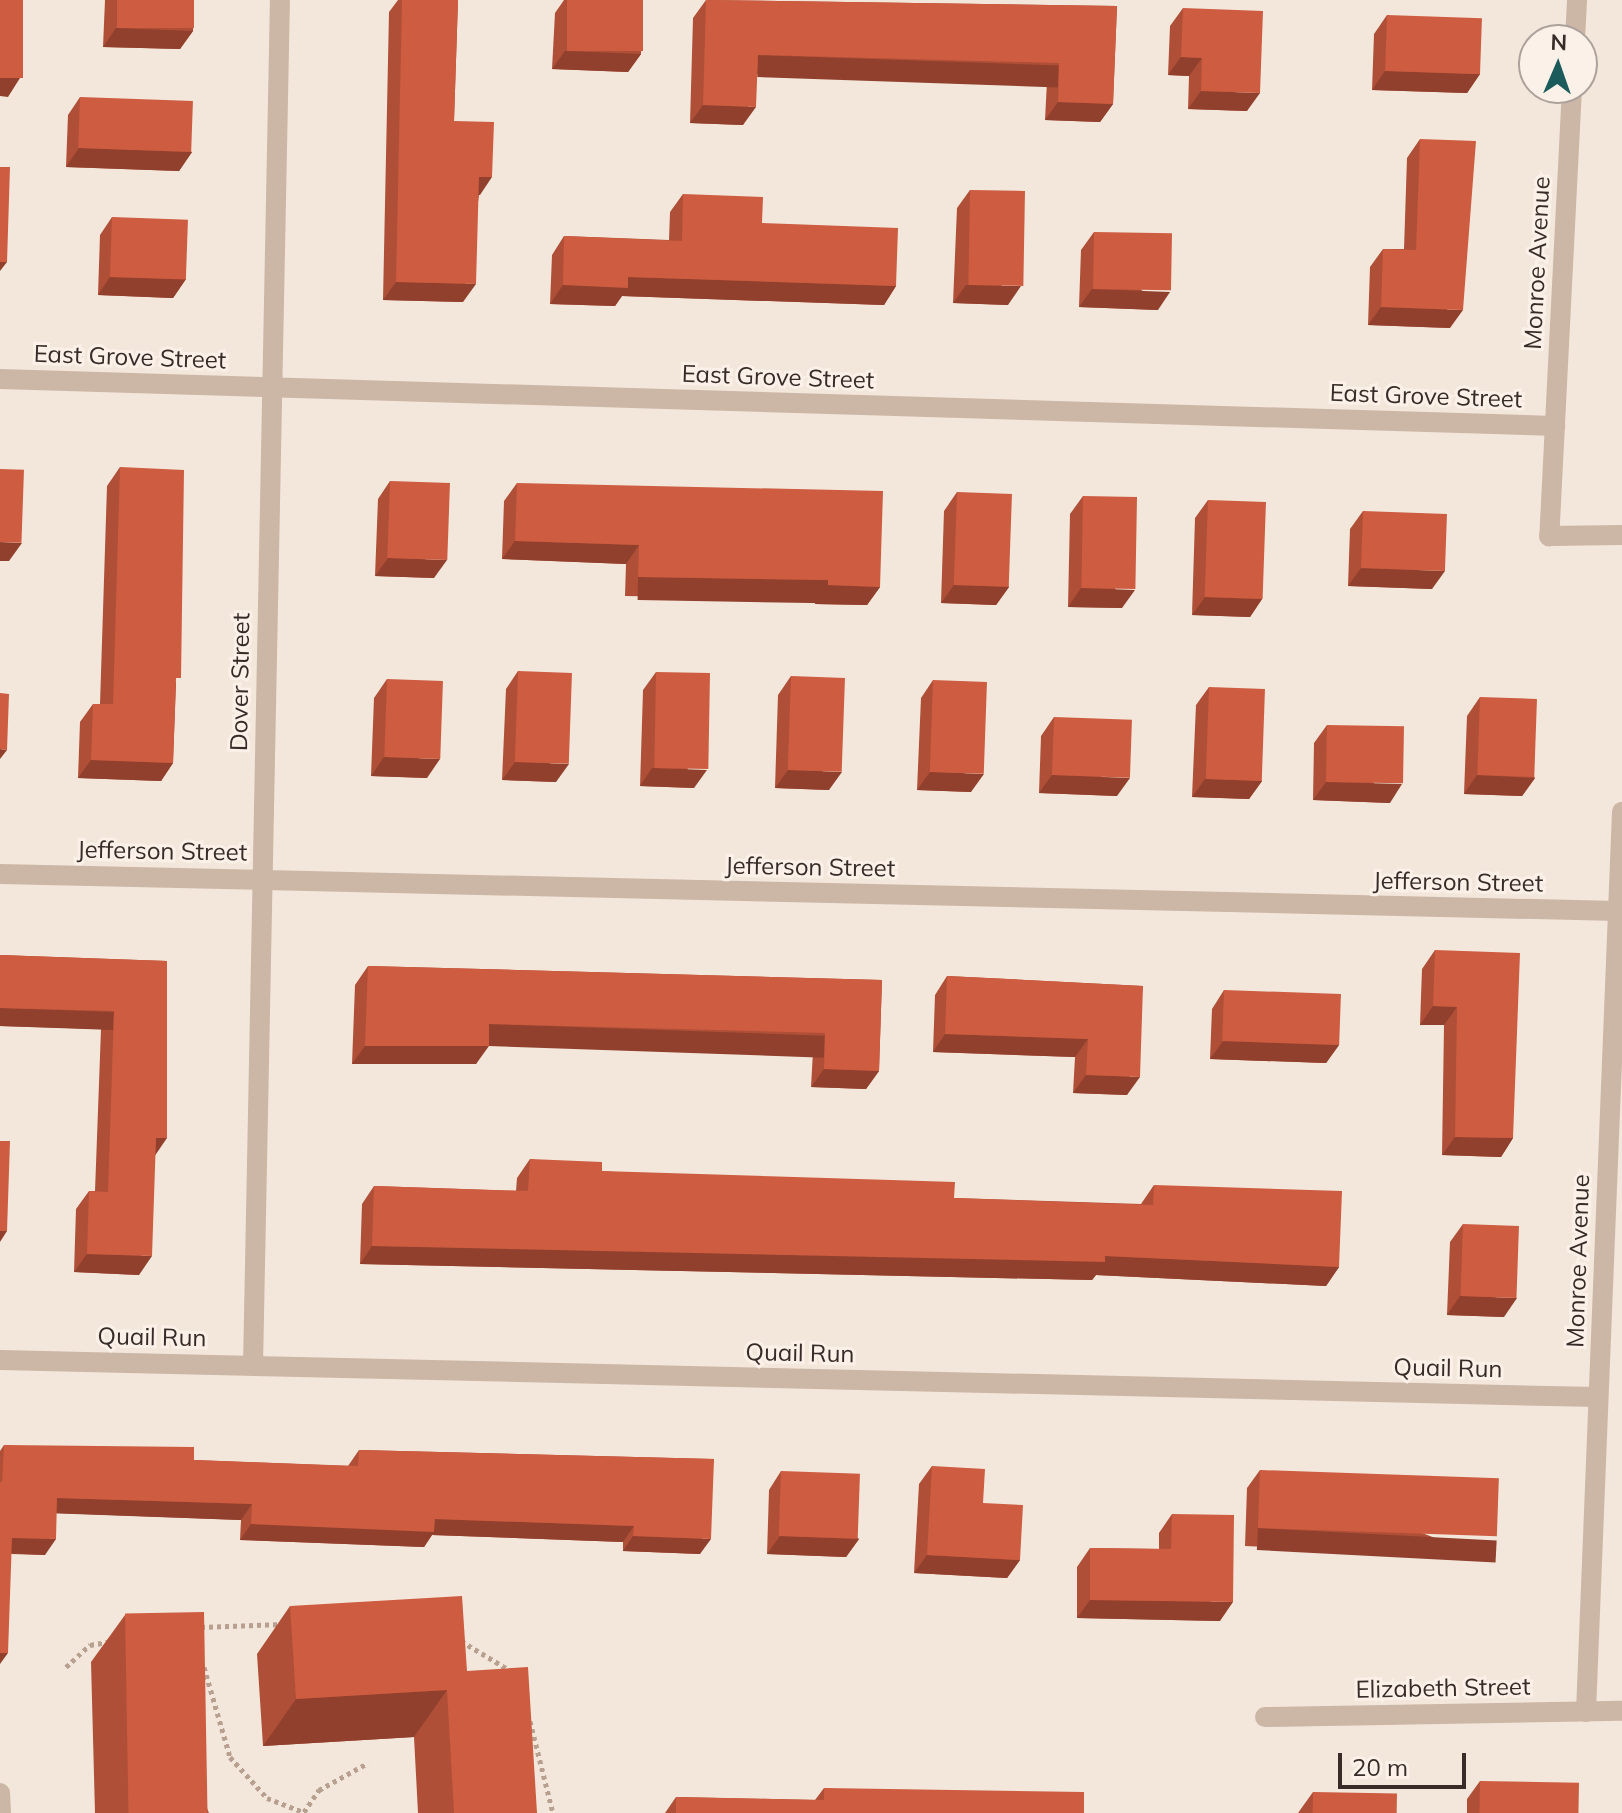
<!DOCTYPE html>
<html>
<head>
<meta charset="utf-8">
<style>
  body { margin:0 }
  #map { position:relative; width:1622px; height:1813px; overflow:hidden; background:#f3e7db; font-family:Mulish,sans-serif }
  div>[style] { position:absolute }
  .path>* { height:5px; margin-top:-2.5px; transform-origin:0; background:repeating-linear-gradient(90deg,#b8a091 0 4px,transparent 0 8px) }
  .minor>* { height:20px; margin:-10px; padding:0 10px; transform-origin:10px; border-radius:10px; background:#ccb6a6 }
  .wall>* { inset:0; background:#b04f37 }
  .shaded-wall>* { inset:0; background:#90402d; transform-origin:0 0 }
  .building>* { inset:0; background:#cd5c40; transform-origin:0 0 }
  span { translate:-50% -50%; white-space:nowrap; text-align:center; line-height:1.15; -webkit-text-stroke:6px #fbf1e8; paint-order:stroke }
  .street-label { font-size:24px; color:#382c28 }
  .north { position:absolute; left:1518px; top:24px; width:80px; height:80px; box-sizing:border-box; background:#fbf1e8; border:2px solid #ada29b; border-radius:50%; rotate:2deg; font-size:22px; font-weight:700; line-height:32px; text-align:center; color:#382c28 }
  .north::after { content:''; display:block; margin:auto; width:28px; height:36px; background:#1b5b5c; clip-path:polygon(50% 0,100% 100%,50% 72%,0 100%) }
  .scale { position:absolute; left:1338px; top:1753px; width:128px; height:36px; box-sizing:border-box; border:4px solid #382c28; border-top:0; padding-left:10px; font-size:24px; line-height:28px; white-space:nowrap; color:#382c28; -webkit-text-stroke:6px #fbf1e8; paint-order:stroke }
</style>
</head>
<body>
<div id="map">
  <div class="path">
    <i style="left:201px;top:1627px;width:82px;rotate:-2.1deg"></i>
    <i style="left:461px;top:1641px;width:58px;rotate:31deg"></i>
    <i style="left:66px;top:1667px;width:33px;rotate:-43deg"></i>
    <i style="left:90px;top:1645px;width:22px;rotate:-10deg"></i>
    <i style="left:204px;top:1667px;width:94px;rotate:73.9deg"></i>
    <i style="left:230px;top:1757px;width:55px;rotate:47.9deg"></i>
    <i style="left:267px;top:1798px;width:42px;rotate:21deg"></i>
    <i style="left:530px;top:1721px;width:95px;rotate:76deg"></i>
    <i style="left:304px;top:1812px;width:27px;rotate:-56deg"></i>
    <i style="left:319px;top:1790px;width:56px;rotate:-28.9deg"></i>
  </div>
  <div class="minor">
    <i style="left:1575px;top:40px;width:40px;rotate:-87.1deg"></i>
    <i style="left:1572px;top:88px;width:449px;rotate:92.9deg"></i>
    <i style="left:1549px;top:536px;width:73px;rotate:-0.8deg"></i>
    <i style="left:0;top:379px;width:1556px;rotate:1.73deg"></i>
    <i style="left:0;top:874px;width:1618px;rotate:1.31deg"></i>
    <i style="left:0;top:1360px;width:1598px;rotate:1.33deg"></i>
    <i style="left:253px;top:1366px;width:1366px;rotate:-88.87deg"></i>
    <i style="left:1586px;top:1712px;width:901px;rotate:-87.71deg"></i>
    <i style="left:1265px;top:1717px;width:357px;rotate:-1deg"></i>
    <i style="left:0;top:1793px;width:20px;rotate:87deg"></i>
  </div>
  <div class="wall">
    <i style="clip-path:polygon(105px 0,194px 0,193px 31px,180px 49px,103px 47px)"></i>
    <i style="clip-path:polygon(398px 0,458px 0,454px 121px,480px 195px,479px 195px,463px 302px,383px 300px,389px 12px)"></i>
    <i style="clip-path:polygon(564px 0,643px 0,641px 54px,628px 72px,552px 69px,555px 13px)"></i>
    <i style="clip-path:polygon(706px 0,1117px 6px,1113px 104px,1100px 122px,1045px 120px,1047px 81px,757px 74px,743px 125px,690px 123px,693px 18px)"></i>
    <i style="clip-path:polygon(1183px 8px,1247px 111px,1188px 109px,1189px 76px,1168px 75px,1170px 26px)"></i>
    <i style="clip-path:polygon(1387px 15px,1480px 74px,1467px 93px,1372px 90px,1374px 34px)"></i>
    <i style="clip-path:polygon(80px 97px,192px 152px,179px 171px,66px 167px,68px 115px)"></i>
    <i style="clip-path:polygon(1420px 139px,1450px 328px,1368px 325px,1370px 267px,1383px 249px,1404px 249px,1407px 158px)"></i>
    <i style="clip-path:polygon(970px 190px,1008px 305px,953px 303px,957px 208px)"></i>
    <i style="clip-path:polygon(683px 194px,762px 223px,896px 286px,884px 305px,622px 296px,615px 306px,550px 304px,552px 255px,564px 236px,669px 240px,670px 212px)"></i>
    <i style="clip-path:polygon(112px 217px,186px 279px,173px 298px,98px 295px,100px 235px)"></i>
    <i style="clip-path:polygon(1094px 232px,1158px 310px,1079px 307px,1081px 250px)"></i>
    <i style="clip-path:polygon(120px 467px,176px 684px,173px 763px,161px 781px,78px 778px,80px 722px,93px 704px,100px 704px,107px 486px)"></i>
    <i style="clip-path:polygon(390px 481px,434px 578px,375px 576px,378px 499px)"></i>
    <i style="clip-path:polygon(517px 483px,880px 587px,867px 605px,815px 604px,815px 599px,625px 596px,626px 564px,502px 559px,504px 501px)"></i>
    <i style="clip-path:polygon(957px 492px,1009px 587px,996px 605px,941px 603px,944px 511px)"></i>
    <i style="clip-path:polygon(1083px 496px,1122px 608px,1068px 607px,1070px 514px)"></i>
    <i style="clip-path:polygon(1208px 500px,1262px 599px,1250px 617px,1192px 615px,1195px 518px)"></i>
    <i style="clip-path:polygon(1363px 511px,1432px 589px,1348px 586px,1350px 529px)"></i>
    <i style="clip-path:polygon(518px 671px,556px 782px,502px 780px,506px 689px)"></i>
    <i style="clip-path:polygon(656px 672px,694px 788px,640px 786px,643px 690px)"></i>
    <i style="clip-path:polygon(791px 676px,829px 790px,775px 788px,778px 695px)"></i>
    <i style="clip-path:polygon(387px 679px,427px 778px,371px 776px,374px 698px)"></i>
    <i style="clip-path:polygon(933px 680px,971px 792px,917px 790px,921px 698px)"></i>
    <i style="clip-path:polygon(1209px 687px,1262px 781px,1249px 799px,1192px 797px,1196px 705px)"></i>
    <i style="clip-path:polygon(1480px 697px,1535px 778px,1522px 796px,1464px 794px,1467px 716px)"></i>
    <i style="clip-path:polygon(1054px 717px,1117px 796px,1039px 793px,1041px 736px)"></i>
    <i style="clip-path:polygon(1327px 725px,1390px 803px,1313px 800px,1314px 743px)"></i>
    <i style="clip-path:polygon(1435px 950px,1513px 1138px,1501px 1157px,1442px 1155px,1444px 1025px,1420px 1025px,1422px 969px)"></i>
    <i style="clip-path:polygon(0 955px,167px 961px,155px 1155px,139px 1275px,74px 1272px,76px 1209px,89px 1191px,95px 1191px,101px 1029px,0 1026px)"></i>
    <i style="clip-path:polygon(368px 966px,882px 980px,879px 1071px,866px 1089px,811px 1087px,813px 1051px,489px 1042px,476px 1064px,352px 1064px,355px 985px)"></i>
    <i style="clip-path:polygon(947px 976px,1143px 986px,1127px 1095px,1073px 1093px,1075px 1057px,933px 1052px,935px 995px)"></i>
    <i style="clip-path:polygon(1224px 990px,1339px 1045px,1326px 1063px,1210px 1059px,1212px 1009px)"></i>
    <i style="clip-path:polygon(530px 1159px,602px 1171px,954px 1198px,1141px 1204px,1154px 1185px,1339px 1267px,1326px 1286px,1096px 1275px,1092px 1280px,360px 1264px,362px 1204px,374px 1186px,516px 1191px,517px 1178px)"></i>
    <i style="clip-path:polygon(1463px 1224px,1504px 1317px,1447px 1315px,1450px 1242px)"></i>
    <i style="clip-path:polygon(4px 1445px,194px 1460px,348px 1466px,359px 1450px,714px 1459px,700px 1554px,623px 1551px,623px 1542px,432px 1535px,424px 1547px,240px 1540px,241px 1520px,56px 1513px,45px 1555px,11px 1554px,0 1664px,0 1451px)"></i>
    <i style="clip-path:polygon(932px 1466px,983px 1503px,1020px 1560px,1007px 1578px,914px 1573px,919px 1484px)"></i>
    <i style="clip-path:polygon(1260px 1470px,1484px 1557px,1245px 1546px,1247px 1488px)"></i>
    <i style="clip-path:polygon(781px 1471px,859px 1539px,846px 1557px,767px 1554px,769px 1490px)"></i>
    <i style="clip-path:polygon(1172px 1514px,1220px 1621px,1077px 1618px,1077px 1567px,1090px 1548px,1159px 1549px,1159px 1533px)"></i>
    <i style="clip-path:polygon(290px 1606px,467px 1671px,537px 1813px,418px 1813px,414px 1737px,263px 1746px,257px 1654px)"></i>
    <i style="clip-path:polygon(125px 1615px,209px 1813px,95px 1813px,91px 1662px)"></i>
    <i style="clip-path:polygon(1480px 1781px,1578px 1813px,1467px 1813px,1467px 1799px)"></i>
    <i style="clip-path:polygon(824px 1788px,1084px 1813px,665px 1813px,676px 1797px,815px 1800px)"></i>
    <i style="clip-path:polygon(1313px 1792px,1397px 1813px,1298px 1813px)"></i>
  </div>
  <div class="shaded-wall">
    <i style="clip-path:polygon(116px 28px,193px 31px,180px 49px,103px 47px)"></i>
    <i style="clip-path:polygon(565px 51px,641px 54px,628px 72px,552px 69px)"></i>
    <i style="left:758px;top:55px;width:301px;height:22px;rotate:2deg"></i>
    <i style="clip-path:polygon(1181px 57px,1202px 58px,1189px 76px,1168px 75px)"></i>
    <i style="clip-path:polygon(1385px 71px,1480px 74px,1467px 93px,1372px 90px)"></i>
    <i style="clip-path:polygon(0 78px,20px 78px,8px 97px,0 96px)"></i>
    <i style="clip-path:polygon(1201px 91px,1260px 93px,1247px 111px,1188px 109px)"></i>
    <i style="clip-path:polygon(1058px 102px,1113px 104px,1100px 122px,1045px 120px)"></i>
    <i style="clip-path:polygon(703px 105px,756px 107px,743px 125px,690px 123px)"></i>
    <i style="clip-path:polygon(79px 148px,192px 152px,179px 171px,66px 167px)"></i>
    <i style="clip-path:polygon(479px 177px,492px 177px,480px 195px,466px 195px)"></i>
    <i style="clip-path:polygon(0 262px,7px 262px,0 271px)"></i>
    <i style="clip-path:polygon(110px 277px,186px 279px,173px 298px,98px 295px)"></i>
    <i style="clip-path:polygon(628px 277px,896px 286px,884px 305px,622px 296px,615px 306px,550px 304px,563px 285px)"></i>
    <i style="clip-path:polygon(396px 282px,476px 284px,463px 302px,383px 300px)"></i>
    <i style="clip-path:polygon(966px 285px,1021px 286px,1008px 305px,953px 303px)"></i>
    <i style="clip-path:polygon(1092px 289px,1170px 292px,1158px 310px,1079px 307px)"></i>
    <i style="clip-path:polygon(1381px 307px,1463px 310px,1450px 328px,1368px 325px)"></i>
    <i style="clip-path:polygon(515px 541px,639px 545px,626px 564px,502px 559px)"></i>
    <i style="clip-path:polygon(0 542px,22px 543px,9px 561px,0 561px)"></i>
    <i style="clip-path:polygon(388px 558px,447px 560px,434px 578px,375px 576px)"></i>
    <i style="clip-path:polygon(1361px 568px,1445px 571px,1432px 589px,1348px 586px)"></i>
    <i style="left:638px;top:577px;width:190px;height:23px;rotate:1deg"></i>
    <i style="clip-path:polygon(828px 585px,880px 587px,867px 605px,815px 604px)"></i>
    <i style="clip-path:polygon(954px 585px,1009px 587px,996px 605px,941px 603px)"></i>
    <i style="clip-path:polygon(1081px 588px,1135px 590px,1122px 608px,1068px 607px)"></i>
    <i style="clip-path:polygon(1205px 597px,1262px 599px,1250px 617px,1192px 615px)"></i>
    <i style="clip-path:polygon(0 749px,7px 750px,0 759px)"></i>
    <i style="clip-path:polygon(384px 757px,440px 759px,427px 778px,371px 776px)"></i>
    <i style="clip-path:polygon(91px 760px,173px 763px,161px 781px,78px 778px)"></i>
    <i style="clip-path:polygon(515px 762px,569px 764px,556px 782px,502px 780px)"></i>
    <i style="clip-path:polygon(652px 768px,707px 770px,694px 788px,640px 786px)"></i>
    <i style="clip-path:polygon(788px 770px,842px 772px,829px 790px,775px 788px)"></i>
    <i style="clip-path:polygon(930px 772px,984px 774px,971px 792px,917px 790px)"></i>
    <i style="clip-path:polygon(1052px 775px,1130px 778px,1117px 796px,1039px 793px)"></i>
    <i style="clip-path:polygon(1477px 775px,1535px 778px,1522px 796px,1464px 794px)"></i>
    <i style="clip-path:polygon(1205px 779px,1262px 781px,1249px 799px,1192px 797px)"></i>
    <i style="clip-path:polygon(1326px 782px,1402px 784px,1390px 803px,1313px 800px)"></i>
    <i style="clip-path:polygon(1433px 1006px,1457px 1007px,1444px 1025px,1420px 1025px)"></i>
    <i style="left:0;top:1008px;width:114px;height:18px;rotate:2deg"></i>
    <i style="left:489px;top:1024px;width:336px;height:22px;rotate:2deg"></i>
    <i style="clip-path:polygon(945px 1034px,1088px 1039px,1075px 1057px,933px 1052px)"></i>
    <i style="clip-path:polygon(1223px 1041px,1339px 1045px,1326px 1063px,1210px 1059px)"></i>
    <i style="clip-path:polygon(365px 1046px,489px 1046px,476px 1064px,352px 1064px)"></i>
    <i style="clip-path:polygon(824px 1069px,879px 1071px,866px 1089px,811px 1087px)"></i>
    <i style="clip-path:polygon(1086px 1075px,1140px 1077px,1127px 1095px,1073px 1093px)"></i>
    <i style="clip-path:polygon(1455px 1137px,1513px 1138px,1501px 1157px,1442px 1155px)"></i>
    <i style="clip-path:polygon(156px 1138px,167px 1138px,154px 1157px)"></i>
    <i style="clip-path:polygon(0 1231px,7px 1231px,0 1242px)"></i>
    <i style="clip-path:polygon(372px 1246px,1105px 1256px,1339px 1267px,1326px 1286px,1096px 1275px,1092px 1280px,360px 1264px)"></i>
    <i style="clip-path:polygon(87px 1254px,152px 1256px,139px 1275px,74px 1272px)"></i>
    <i style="clip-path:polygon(1460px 1296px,1517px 1298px,1504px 1317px,1447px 1315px)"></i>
    <i style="clip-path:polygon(57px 1498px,252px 1504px,241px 1520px,46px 1513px)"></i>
    <i style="clip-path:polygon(435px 1519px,634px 1526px,623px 1542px,432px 1535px,424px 1547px,240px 1540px,251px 1524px)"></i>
    <i style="left:1258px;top:1528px;width:239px;height:22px;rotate:3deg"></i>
    <i style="clip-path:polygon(633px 1536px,711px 1539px,700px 1554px,623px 1551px)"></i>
    <i style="clip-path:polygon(780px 1536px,859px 1539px,846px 1557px,767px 1554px)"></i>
    <i style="clip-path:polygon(12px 1538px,56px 1539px,45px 1555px,1px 1553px)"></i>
    <i style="clip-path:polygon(927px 1555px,1020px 1560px,1007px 1578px,914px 1573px)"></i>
    <i style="clip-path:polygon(1090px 1600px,1233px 1602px,1220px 1621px,1077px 1618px)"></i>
    <i style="clip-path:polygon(0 1653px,8px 1653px,0 1664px)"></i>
    <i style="clip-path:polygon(447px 1690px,414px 1737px,263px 1746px,296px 1699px)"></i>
  </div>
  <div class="building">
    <i style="left:0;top:0;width:23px;height:78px"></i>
    <i style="left:117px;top:0;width:77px;height:28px"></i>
    <i style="clip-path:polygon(402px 0,458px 0,454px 121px,494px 122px,492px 177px,479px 177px,476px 284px,396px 282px)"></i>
    <i style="left:567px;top:0;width:76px;height:51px"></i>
    <i style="clip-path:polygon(706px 0,1117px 6px,1113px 104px,1058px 102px,1059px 63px,758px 55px,756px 107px,703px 105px)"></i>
    <i style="clip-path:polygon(1183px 8px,1263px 11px,1260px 93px,1201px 91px,1202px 58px,1181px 57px)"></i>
    <i style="left:1387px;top:15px;width:95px;height:56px;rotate:2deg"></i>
    <i style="left:80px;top:97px;width:113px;height:51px;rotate:2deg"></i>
    <i style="clip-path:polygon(1420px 139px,1476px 141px,1463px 310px,1381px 307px,1383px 249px,1416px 250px)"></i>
    <i style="clip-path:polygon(0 167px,10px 167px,7px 262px,0 262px)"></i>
    <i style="left:970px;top:190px;width:55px;height:95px;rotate:1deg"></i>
    <i style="clip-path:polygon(683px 194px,763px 197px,762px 223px,898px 228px,896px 286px,628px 277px,628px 288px,563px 285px,564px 236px,682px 241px)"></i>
    <i style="left:112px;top:217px;width:76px;height:60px;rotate:2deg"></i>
    <i style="left:1094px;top:232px;width:78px;height:57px;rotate:1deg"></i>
    <i style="clip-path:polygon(120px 467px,184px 470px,181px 678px,176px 678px,173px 763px,91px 760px,93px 704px,113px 704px)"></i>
    <i style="left:0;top:469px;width:24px;height:73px;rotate:2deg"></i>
    <i style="left:390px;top:481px;width:60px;height:77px;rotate:2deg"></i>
    <i style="clip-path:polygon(517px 483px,883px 491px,880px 587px,828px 585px,828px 580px,638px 577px,639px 545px,515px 541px)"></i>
    <i style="left:957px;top:492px;width:55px;height:93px;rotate:2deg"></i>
    <i style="left:1083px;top:496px;width:54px;height:92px;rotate:1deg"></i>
    <i style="left:1208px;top:500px;width:58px;height:97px;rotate:2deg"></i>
    <i style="left:1363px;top:511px;width:84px;height:57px;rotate:2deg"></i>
    <i style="left:518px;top:671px;width:54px;height:91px;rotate:2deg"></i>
    <i style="left:656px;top:672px;width:54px;height:96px;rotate:1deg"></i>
    <i style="left:791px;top:676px;width:54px;height:94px;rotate:2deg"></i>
    <i style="left:387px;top:679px;width:56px;height:78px;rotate:2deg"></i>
    <i style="left:933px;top:680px;width:54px;height:92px;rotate:2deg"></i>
    <i style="left:1209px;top:687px;width:56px;height:92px;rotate:2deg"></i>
    <i style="clip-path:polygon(0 693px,9px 694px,7px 750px,0 749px)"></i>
    <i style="left:1480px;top:697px;width:57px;height:78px;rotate:2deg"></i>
    <i style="left:1054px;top:717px;width:78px;height:58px;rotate:2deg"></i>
    <i style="left:1327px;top:725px;width:77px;height:57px;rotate:1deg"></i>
    <i style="clip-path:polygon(1435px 950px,1520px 953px,1513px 1138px,1455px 1137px,1457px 1007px,1433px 1006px)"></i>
    <i style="clip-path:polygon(0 955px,167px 961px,167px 1138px,156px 1138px,152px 1256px,87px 1254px,89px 1191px,108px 1192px,114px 1011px,0 1008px)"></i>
    <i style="clip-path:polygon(368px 966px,882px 980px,879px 1071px,824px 1069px,825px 1033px,489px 1024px,489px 1046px,365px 1046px)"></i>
    <i style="clip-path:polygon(947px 976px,1143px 986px,1140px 1077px,1086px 1075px,1088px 1039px,945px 1034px)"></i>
    <i style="left:1224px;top:990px;width:117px;height:51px;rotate:2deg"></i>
    <i style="clip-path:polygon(0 1141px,10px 1141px,7px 1231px,0 1231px)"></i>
    <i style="clip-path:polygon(530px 1159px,602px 1162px,602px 1171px,955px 1182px,954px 1198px,1153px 1205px,1154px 1185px,1342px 1191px,1339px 1267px,1105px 1256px,1105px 1262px,372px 1246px,374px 1186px,528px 1191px)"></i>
    <i style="left:1463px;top:1224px;width:56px;height:72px;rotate:2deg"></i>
    <i style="clip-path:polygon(4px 1445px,194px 1447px,194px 1460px,358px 1466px,359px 1450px,714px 1459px,711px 1539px,633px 1536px,634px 1526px,435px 1519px,434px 1532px,251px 1524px,252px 1504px,57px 1498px,56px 1539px,12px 1538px,8px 1653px,0 1653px,0 1482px,2px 1482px)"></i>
    <i style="clip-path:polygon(932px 1466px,985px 1469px,983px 1503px,1023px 1505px,1020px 1560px,927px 1555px)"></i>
    <i style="left:1260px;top:1470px;width:239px;height:58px;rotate:2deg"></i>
    <i style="left:781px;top:1471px;width:79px;height:65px;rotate:2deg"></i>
    <i style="clip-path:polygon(1172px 1514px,1234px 1515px,1233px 1602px,1090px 1600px,1090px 1548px,1171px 1549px)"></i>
    <i style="clip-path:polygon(462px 1596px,467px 1671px,528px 1667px,537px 1813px,454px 1813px,447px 1690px,296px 1699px,290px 1606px)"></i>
    <i style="left:204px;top:1612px;width:201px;height:79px;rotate:89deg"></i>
    <i style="left:1480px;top:1781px;width:99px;height:32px;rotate:1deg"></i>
    <i style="clip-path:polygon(824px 1788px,1084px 1792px,1084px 1813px,676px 1813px,676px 1797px,824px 1800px)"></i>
    <i style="left:1313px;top:1792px;width:84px;height:21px;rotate:1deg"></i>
  </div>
  <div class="street-label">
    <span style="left:1537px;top:263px;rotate:-87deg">Monroe Avenue</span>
    <span style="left:130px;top:357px;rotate:2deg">East Grove Street</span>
    <span style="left:778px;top:377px;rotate:2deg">East Grove Street</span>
    <span style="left:1426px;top:396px;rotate:2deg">East Grove Street</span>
    <span style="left:240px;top:682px;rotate:-89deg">Dover Street</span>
    <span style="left:162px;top:851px;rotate:1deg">Jefferson Street</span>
    <span style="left:810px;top:867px;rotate:1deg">Jefferson Street</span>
    <span style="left:1458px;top:882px;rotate:1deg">Jefferson Street</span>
    <span style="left:1578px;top:1261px;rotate:-88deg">Monroe Avenue</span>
    <span style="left:152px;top:1337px;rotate:1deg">Quail Run</span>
    <span style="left:800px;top:1353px;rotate:1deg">Quail Run</span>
    <span style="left:1448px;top:1368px;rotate:1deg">Quail Run</span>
    <span style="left:1443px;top:1688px;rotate:-1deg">Elizabeth Street</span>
  </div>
  <div class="north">N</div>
  <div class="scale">20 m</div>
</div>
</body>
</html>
